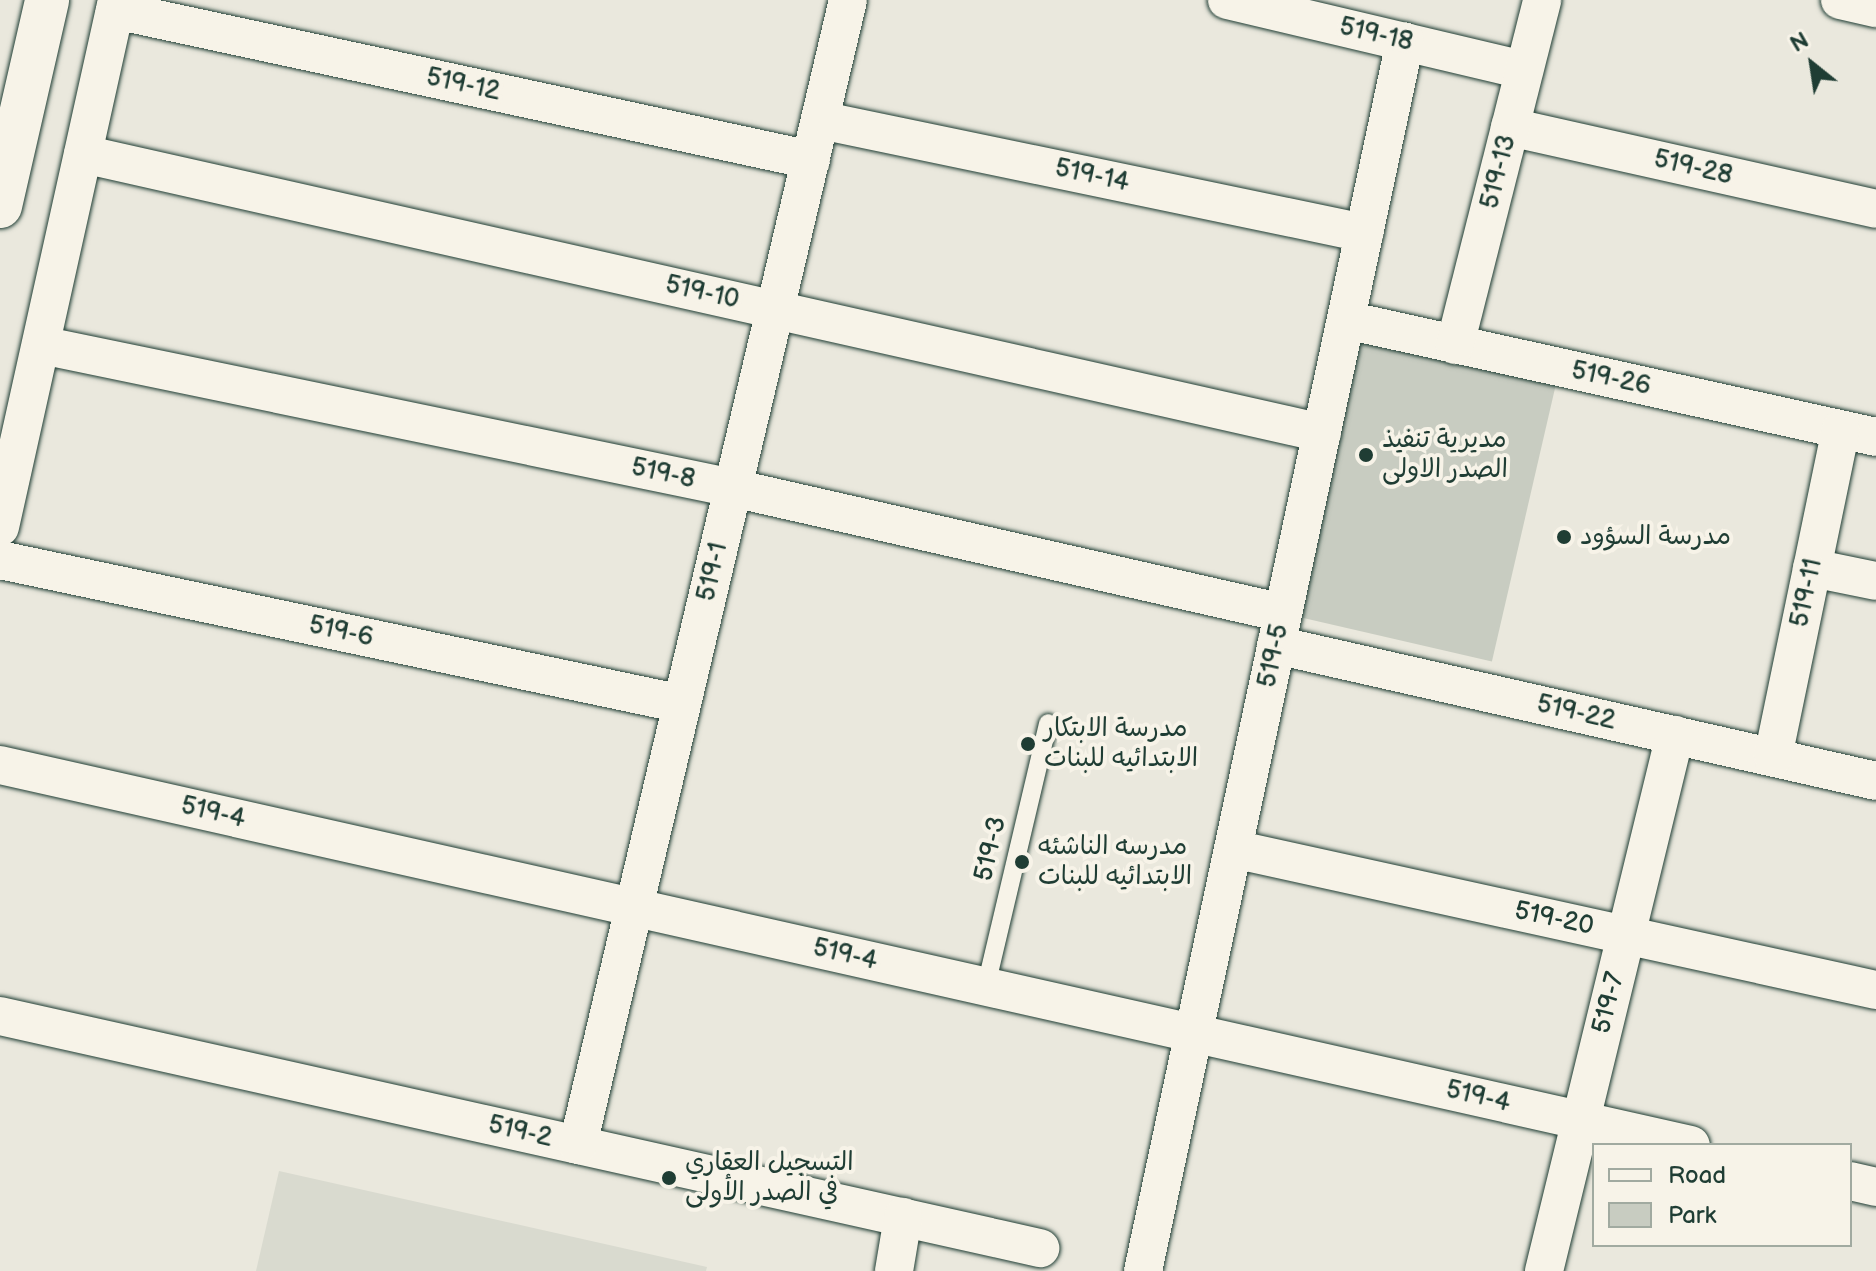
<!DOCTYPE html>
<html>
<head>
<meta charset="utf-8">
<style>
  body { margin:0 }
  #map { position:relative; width:1876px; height:1271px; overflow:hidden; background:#eae8dd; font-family:"Balsamiq Sans","Playpen Sans Arabic",sans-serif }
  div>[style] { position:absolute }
  .built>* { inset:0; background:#d9dacf }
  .green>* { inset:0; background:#c8ccc1; transform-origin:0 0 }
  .roads { filter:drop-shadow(0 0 2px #1f3d34) drop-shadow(0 0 2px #1f3d34) }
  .lane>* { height:18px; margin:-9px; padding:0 9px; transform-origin:9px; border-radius:9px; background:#f7f3e8 }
  .street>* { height:38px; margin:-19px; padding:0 19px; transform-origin:19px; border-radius:19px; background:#f7f3e8 }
  .secondary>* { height:44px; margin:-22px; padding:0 22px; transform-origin:22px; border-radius:22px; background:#f7f3e8 }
  .dots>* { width:22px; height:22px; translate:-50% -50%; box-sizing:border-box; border:4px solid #f7f3e8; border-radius:50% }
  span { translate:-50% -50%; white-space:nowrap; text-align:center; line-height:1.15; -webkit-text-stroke:8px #f7f3e8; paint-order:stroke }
  .street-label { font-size:26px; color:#1f3d34 }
  .poi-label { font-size:26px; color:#1f3d34 }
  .left { translate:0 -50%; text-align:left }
  .legend { position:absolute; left:1592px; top:1143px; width:260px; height:104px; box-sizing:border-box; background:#f7f3e8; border:2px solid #a1aaa0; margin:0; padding:10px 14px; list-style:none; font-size:24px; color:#1f3d34 }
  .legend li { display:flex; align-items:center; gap:16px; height:40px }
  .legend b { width:40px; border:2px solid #a1aaa0 }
  .north { position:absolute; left:1772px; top:24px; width:80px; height:80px; -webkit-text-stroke:6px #f7f3e8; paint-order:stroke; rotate:330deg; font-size:22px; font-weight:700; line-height:32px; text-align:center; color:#1f3d34 }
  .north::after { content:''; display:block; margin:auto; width:28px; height:36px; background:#1f3d34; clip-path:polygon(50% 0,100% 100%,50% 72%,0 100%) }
</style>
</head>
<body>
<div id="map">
  <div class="built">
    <i style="clip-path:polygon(279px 1171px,707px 1267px,706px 1271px,256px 1271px)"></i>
  </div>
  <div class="green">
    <i style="left:1346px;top:320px;width:219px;height:300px;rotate:13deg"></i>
  </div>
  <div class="roads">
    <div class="lane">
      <i style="left:986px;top:986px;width:270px;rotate:-76.7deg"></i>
    </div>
    <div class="street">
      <i style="left:1227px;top:0;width:305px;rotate:13.3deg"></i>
      <i style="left:1840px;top:0;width:37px;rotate:13deg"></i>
      <i style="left:115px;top:10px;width:712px;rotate:12.16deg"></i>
      <i style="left:820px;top:120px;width:556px;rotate:11.73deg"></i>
      <i style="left:1510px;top:127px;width:375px;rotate:12.6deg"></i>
      <i style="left:83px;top:154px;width:1270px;rotate:12.69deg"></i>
      <i style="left:1346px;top:320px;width:543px;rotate:12.45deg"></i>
      <i style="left:41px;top:345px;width:707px;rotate:11.68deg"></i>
      <i style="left:733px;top:488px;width:564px;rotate:12.8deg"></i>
      <i style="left:1455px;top:345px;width:356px;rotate:-75.8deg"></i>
      <i style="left:0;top:527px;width:540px;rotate:-77.48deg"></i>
      <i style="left:0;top:560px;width:697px;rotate:11.92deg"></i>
      <i style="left:1812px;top:568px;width:65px;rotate:11.5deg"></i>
      <i style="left:1276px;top:645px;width:615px;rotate:12.77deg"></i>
      <i style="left:1773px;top:757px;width:334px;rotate:-78.3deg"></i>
      <i style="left:0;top:765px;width:1733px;rotate:12.67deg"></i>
      <i style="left:1233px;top:849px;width:658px;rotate:12.37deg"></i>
      <i style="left:0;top:1016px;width:1066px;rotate:12.58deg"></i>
      <i style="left:578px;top:1145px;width:1176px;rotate:-76.73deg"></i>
      <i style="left:1850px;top:1181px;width:27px;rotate:13deg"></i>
      <i style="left:894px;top:1271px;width:55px;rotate:-80.5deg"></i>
      <i style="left:1143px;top:1271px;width:1257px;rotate:-77.97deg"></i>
      <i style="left:1544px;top:1271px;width:552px;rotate:-76.27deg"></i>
    </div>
    <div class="secondary">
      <i style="left:0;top:206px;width:211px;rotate:-77.1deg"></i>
    </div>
  </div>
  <div class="dots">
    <i style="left:1366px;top:455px;background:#1f3d34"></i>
    <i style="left:1564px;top:537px;background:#1f3d34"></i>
    <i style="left:1028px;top:744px;background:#1f3d34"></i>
    <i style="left:1022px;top:862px;background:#1f3d34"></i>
    <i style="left:669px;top:1178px;background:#1f3d34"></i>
  </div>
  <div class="street-label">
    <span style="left:1376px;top:35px;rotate:13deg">519-18</span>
    <span style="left:463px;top:85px;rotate:12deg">519-12</span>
    <span style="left:1693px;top:168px;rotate:13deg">519-28</span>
    <span style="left:1499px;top:172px;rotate:-76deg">519-13</span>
    <span style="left:1092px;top:176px;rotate:12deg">519-14</span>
    <span style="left:702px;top:293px;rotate:13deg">519-10</span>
    <span style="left:1611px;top:379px;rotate:12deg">519-26</span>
    <span style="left:663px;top:474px;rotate:12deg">519-8</span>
    <span style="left:713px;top:572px;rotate:-77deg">519-1</span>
    <span style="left:1807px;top:593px;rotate:-78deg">519-11</span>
    <span style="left:341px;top:632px;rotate:12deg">519-6</span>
    <span style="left:1274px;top:656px;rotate:-78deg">519-5</span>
    <span style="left:1576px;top:713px;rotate:13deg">519-22</span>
    <span style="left:213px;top:813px;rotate:13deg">519-4</span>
    <span style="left:991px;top:849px;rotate:-77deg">519-3</span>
    <span style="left:1554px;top:919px;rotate:12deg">519-20</span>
    <span style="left:845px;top:955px;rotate:13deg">519-4</span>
    <span style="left:1609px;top:1003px;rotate:-76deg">519-7</span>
    <span style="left:1478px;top:1097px;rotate:13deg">519-4</span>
    <span style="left:520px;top:1132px;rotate:13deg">519-2</span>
  </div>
  <div class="poi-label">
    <span class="left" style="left:1382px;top:455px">مديرية تنفيذ<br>الصدر الاولى</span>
    <span class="left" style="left:1580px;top:537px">مدرسة السؤود</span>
    <span class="left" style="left:1044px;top:744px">مدرسة الابتكار<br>الابتدائيه للبنات</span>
    <span class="left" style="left:1038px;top:862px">مدرسه الناشئه<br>الابتدائيه للبنات</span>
    <span class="left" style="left:685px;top:1178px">التسجيل العقاري<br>في الصدر الأولى</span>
  </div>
  <ul class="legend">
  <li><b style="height:10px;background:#f7f3e8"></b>Road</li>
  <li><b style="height:22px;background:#c8ccc1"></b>Park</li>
  </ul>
  <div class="north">N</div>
</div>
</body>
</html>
